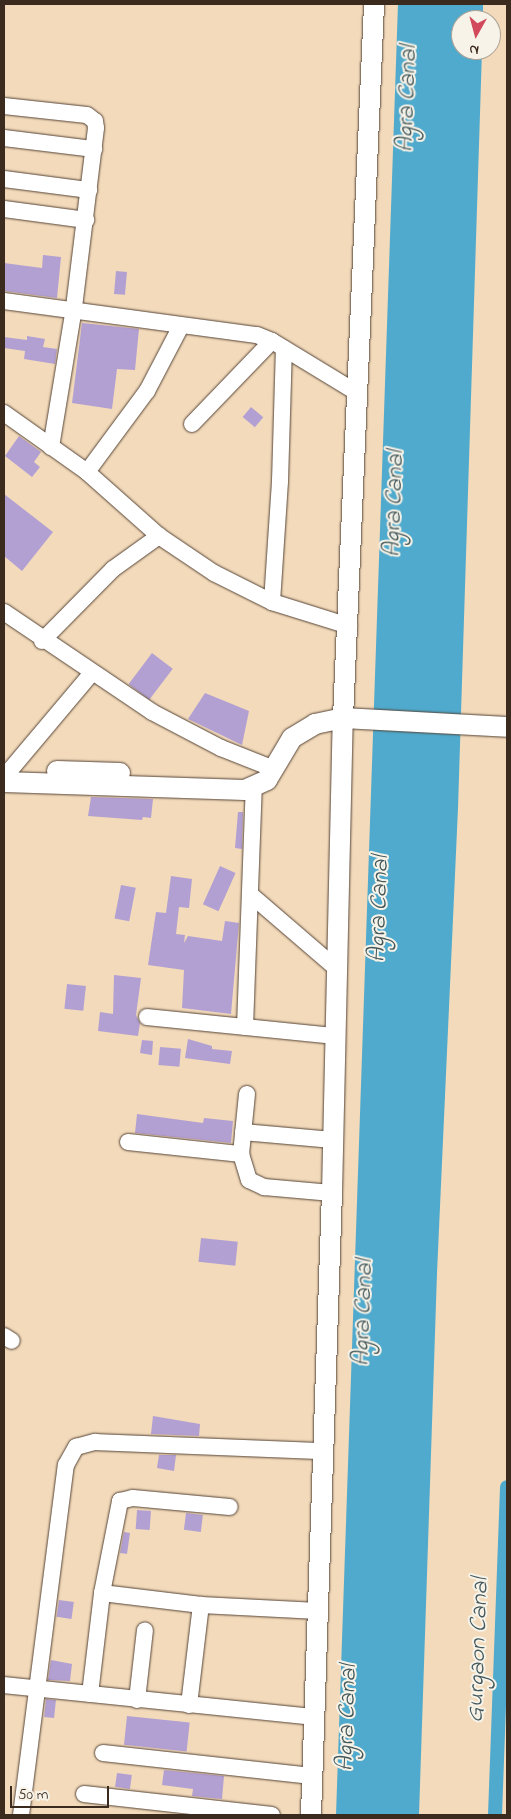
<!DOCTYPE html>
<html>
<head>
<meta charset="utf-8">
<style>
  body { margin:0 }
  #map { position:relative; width:511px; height:1819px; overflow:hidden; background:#f2dabb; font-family:"Indie Flower",sans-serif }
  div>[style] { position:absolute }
  .water>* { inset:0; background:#4faacd }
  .canal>* { height:14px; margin:-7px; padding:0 7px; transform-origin:7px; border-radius:7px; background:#4faacd }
  .building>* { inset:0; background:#b3a0d2; transform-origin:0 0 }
  .roads { filter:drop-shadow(0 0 1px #564436) drop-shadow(0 0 1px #564436) }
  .minor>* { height:16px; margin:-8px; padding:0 8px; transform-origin:8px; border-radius:8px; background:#fff }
  .tertiary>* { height:20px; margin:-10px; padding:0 10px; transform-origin:10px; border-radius:10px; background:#fff }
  span { translate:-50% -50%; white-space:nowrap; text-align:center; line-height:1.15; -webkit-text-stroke:4px #f7f3e8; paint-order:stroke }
  .water-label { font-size:24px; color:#42575b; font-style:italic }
  .frame { position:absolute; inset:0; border:5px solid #3b2a1e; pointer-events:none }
  .north { position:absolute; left:451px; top:10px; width:50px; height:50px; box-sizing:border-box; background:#f7f3e8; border:1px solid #aca397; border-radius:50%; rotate:187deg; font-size:14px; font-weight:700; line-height:20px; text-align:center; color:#3b2a1e }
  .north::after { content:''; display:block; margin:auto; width:18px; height:22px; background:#d1495b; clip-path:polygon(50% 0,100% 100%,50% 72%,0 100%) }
  .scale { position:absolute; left:10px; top:1786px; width:99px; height:22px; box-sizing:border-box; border:2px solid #3b2a1e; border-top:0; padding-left:6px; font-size:15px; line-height:18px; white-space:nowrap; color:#3b2a1e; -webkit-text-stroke:4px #f7f3e8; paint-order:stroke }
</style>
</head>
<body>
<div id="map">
  <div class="water">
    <i style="clip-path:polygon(398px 4px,483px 4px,483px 20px,461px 20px,461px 50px,482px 50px,458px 808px,437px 1273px,419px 1815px,336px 1815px)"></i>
  </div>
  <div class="canal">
    <i style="left:495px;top:1815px;width:328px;rotate:-87.9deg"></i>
  </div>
  <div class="building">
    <i style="clip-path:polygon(43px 255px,61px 257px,57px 298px,4px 291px,4px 263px,42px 268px)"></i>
    <i style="left:116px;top:271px;width:11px;height:23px;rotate:5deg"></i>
    <i style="clip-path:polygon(82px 323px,139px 329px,135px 370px,117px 369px,112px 409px,72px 403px)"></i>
    <i style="clip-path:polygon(27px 336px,45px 339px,43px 347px,57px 349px,55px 364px,24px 359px,25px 351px,4px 348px,4px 337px,27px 340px)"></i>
    <i style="left:251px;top:407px;width:16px;height:13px;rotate:40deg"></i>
    <i style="clip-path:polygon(19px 436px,41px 452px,34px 462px,40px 467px,32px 477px,5px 456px)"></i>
    <i style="clip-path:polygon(4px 494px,53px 532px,22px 571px,4px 556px)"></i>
    <i style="left:152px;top:653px;width:26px;height:39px;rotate:37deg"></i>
    <i style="clip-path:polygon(205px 693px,249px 711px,242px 745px,188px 719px)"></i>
    <i style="clip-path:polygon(91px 797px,153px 799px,151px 818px,143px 817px,142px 820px,88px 816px)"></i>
    <i style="clip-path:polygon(238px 812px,243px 812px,242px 849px,235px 848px)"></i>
    <i style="left:220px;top:866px;width:17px;height:42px;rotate:24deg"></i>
    <i style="clip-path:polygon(171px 876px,192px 879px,189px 908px,179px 907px,176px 934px,185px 935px,184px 943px,188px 936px,222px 941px,225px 921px,239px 923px,231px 1014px,182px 1008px,184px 970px,148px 965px,156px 912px,166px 913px)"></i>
    <i style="left:121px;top:885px;width:15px;height:34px;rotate:11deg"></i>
    <i style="clip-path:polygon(114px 975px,141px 978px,136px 1015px,140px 1023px,138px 1036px,98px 1031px,100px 1012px,113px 1014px)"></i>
    <i style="left:67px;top:984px;width:19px;height:25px;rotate:6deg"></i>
    <i style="clip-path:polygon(188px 1039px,212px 1046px,212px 1049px,232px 1051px,230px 1064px,185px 1058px)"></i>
    <i style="clip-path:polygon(142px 1040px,153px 1041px,152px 1055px,140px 1053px)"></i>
    <i style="left:160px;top:1047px;width:21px;height:18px;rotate:5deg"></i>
    <i style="clip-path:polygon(137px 1114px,203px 1123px,204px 1118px,233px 1121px,231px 1143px,135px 1133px)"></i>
    <i style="left:201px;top:1238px;width:37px;height:24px;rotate:6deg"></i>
    <i style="clip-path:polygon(153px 1416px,200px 1424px,199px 1436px,151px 1434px)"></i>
    <i style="clip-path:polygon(159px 1455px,176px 1455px,174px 1471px,157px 1468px)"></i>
    <i style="left:137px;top:1510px;width:14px;height:19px;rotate:4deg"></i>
    <i style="left:186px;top:1513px;width:17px;height:17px;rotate:7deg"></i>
    <i style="clip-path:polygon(124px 1532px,130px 1533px,127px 1554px,120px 1553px)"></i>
    <i style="left:59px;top:1600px;width:15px;height:17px;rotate:8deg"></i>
    <i style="clip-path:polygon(51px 1660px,72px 1664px,70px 1681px,48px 1680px)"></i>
    <i style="left:46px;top:1699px;width:10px;height:18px;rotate:6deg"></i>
    <i style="left:127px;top:1716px;width:63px;height:29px;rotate:6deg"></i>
    <i style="clip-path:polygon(164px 1770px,224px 1776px,222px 1799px,192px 1796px,193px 1789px,162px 1785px)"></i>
    <i style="left:117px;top:1773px;width:15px;height:14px;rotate:8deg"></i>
  </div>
  <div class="roads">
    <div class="minor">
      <i style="left:4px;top:106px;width:83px;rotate:6.2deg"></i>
      <i style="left:87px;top:115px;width:10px;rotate:37deg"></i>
      <i style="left:95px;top:121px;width:7px;rotate:82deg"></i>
      <i style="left:96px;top:128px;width:181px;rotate:97deg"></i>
      <i style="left:74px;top:308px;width:141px;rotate:99.4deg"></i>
      <i style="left:4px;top:138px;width:91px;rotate:7deg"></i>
      <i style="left:4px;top:179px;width:86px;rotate:7.4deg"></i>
      <i style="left:4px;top:209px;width:83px;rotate:7.6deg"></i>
      <i style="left:4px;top:301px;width:255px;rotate:7.7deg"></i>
      <i style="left:257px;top:335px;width:16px;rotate:22deg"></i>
      <i style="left:272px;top:341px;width:102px;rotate:31.3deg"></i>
      <i style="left:4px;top:413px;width:102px;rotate:35.4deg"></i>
      <i style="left:87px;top:472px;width:96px;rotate:41.6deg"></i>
      <i style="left:159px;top:536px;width:66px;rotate:33.9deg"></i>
      <i style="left:214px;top:573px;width:65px;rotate:26.6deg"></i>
      <i style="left:272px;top:602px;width:81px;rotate:17.3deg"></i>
      <i style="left:192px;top:424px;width:115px;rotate:-46.1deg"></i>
      <i style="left:87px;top:472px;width:101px;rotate:-53.5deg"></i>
      <i style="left:147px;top:391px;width:73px;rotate:-62.4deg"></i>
      <i style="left:272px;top:602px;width:121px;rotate:-86.2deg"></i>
      <i style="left:280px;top:481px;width:132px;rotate:-88.3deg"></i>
      <i style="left:4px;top:612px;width:179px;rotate:34deg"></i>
      <i style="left:152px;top:712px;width:78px;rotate:27.6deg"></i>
      <i style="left:221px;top:748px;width:57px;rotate:21.6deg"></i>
      <i style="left:42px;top:641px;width:101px;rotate:-45.4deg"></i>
      <i style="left:113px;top:569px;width:57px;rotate:-35.7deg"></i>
      <i style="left:11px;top:769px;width:124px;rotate:-49.9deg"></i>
      <i style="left:251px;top:895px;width:112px;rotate:40.7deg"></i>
      <i style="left:147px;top:1017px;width:189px;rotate:5.8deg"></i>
      <i style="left:245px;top:1027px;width:241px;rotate:-87.9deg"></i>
      <i style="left:247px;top:1094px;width:60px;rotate:95.7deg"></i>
      <i style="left:241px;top:1154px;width:27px;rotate:73deg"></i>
      <i style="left:249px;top:1180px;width:17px;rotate:25deg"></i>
      <i style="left:264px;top:1187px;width:68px;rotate:5deg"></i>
      <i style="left:243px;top:1132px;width:90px;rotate:5.1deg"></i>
      <i style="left:128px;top:1142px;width:114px;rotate:6.1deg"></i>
      <i style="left:4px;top:1336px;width:9px;rotate:32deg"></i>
      <i style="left:102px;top:1593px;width:100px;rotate:6.9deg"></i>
      <i style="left:201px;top:1605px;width:117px;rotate:2.9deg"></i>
      <i style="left:4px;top:1685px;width:312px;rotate:5.9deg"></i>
      <i style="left:90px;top:1694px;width:102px;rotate:-83.2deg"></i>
      <i style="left:102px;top:1593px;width:94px;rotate:-78.9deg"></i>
      <i style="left:120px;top:1501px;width:13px;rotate:-13deg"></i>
      <i style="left:133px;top:1498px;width:97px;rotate:5.3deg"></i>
      <i style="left:137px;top:1700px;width:70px;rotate:-83.5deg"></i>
      <i style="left:189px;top:1705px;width:101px;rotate:-83.2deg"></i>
      <i style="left:103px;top:1753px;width:210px;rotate:6.3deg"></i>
      <i style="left:84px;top:1794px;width:189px;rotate:6.4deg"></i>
      <i style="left:21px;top:1815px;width:353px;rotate:-82.7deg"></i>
      <i style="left:66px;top:1465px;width:21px;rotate:-61deg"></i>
      <i style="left:76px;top:1447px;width:20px;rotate:-15deg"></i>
      <i style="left:95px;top:1442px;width:228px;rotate:2.3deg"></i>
    </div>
    <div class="tertiary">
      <i style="left:57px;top:771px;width:63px;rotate:1.8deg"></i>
      <i style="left:4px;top:782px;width:241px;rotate:1.9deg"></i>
      <i style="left:245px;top:790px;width:24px;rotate:-24deg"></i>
      <i style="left:267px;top:780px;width:49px;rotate:-59.2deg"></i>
      <i style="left:292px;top:738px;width:27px;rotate:-31deg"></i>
      <i style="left:315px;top:724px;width:29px;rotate:-12deg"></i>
      <i style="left:343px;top:718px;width:164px;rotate:3.1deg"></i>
      <i style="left:311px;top:1815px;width:622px;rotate:-88.07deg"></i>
      <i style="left:332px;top:1193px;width:475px;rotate:-88.7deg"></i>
      <i style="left:343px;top:718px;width:715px;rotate:-87.51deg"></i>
    </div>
  </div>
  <div class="water-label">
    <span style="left:408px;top:99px;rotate:-88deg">Agra Canal</span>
    <span style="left:395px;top:504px;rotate:-88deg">Agra Canal</span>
    <span style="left:380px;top:909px;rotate:-88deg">Agra Canal</span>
    <span style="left:364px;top:1313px;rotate:-88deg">Agra Canal</span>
    <span style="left:479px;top:1650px;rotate:-88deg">Gurgaon Canal</span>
    <span style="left:348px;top:1718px;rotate:-88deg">Agra Canal</span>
  </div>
  <div class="frame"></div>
  <div class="north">N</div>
  <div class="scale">50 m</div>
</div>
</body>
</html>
